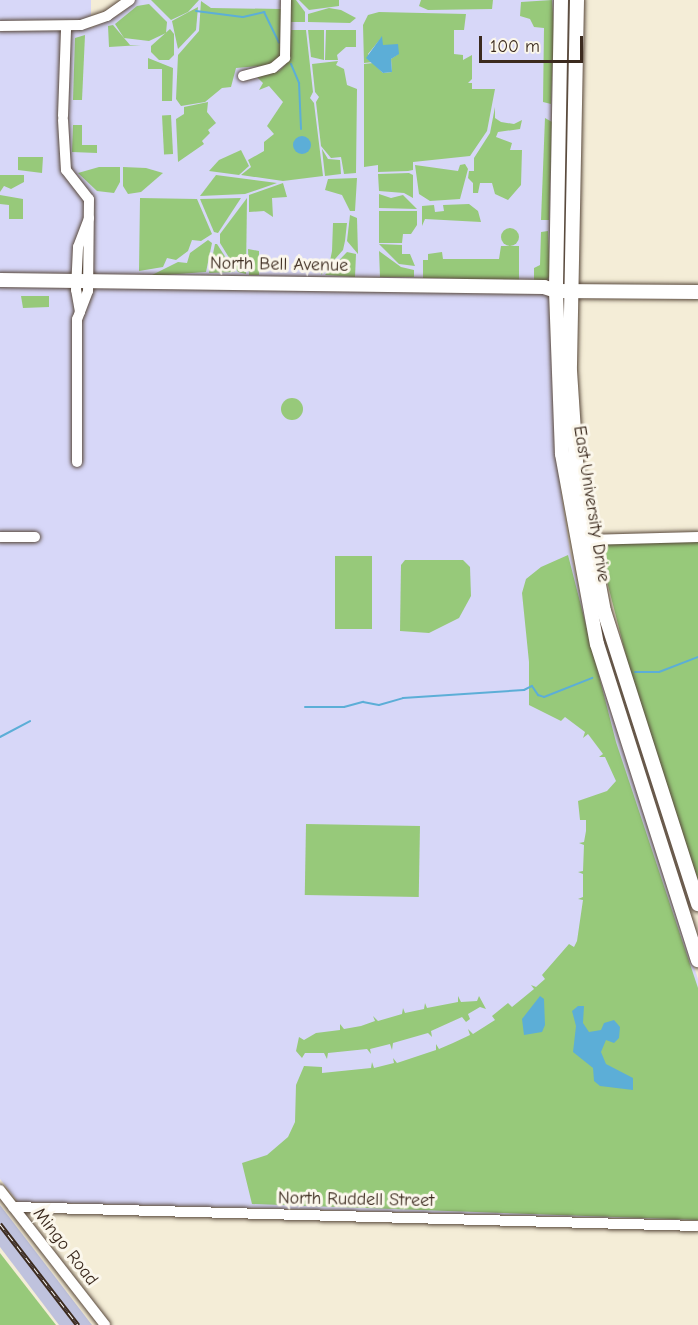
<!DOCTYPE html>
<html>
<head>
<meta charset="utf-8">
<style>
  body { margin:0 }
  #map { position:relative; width:698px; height:1325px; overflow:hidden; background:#f4edd7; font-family:"Comic Neue",sans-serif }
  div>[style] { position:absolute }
  .built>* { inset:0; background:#d7d7f8 }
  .industrial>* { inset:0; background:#bfc2dd }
  .green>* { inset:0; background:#97c97a; transform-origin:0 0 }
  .round { border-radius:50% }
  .water>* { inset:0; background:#5caed7 }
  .stream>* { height:2px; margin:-1px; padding:0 1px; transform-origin:1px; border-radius:1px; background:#5caed7 }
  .roads { filter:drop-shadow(0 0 2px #57473a) drop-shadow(0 0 2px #57473a) }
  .minor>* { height:10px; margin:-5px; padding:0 5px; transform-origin:5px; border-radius:5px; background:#fff }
  .major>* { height:14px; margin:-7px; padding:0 7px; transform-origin:7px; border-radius:7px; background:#fff }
  .rail>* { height:4.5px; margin-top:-2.25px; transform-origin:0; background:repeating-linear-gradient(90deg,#fbf7ec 0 7px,#3b2a1e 0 14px); box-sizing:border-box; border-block:2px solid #3b2a1e }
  span { translate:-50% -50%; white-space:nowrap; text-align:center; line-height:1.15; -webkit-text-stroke:6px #fbf7ec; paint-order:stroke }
  .street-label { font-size:18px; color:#3b2a1e }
  .scale { position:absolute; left:479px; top:36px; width:104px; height:27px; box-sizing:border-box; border:3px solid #3b2a1e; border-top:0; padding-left:8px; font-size:18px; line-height:21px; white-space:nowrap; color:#3b2a1e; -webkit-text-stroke:4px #fbf7ec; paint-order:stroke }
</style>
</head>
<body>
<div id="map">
  <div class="built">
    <i style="clip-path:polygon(0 0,91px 0,91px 28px,122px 13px,135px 0,556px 0,549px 303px,560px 485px,570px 551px,597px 668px,698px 979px,698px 1220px,18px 1202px,0 1179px)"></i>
  </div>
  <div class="industrial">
    <i style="clip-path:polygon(0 1205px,92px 1325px,59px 1325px,0 1247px)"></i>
  </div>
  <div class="green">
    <i style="clip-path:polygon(151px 0,199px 0,188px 12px,171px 20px)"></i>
    <i style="clip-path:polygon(290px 0,296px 0,305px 12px,305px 22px,291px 22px)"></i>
    <i style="clip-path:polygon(299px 0,339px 0,339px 6px,309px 10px)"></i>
    <i style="clip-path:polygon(421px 0,493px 0,492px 9px,428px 10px,419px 6px)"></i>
    <i style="clip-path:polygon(552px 0,554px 27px,551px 104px,543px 102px,544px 28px,534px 27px,530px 19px,520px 16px,521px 2px)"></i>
    <i style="clip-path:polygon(201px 1px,211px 8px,281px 9px,280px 57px,270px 65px,236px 68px,231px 87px,222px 88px,205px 102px,181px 106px,176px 99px,178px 55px,199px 31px)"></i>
    <i style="clip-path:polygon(149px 4px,167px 22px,166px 33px,149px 41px,124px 38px,115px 24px,137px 6px)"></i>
    <i style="clip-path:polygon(198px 7px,196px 30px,178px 49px,172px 21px)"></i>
    <i style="clip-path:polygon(329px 8px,341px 10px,356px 18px,350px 23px,308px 22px,308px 14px)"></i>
    <i style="clip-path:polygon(379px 12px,466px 14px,464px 30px,454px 30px,454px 54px,463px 55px,463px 60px,472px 55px,472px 79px,468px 83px,472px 83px,472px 89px,495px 89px,487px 131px,470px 156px,413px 162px,413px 170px,408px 171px,378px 172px,378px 165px,364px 167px,364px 64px,373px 63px,383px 73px,392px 72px,391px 59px,398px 54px,382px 45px,382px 37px,368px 54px,373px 62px,364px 63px,363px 25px,368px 15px)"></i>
    <i style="clip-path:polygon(113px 25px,130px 45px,141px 45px,109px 47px,108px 26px)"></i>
    <i style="clip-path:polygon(170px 29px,174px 34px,174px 55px,169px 60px,159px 60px,151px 52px,151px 46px)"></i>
    <i style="clip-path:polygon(291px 30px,306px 30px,313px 92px,310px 98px,314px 103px,323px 176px,283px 181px,241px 175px,251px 167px,248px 160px,264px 151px,264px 142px,274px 134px,267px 126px,283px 102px,269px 86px,259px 90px,263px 83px,257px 77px,279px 71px,286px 64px)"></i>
    <i style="clip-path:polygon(308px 30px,324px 30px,324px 60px,311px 57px)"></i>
    <i style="clip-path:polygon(326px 30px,356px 30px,356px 47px,346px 47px,337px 55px,338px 60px,325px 60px)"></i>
    <i style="clip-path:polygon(85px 35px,82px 100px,73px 100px,75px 38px)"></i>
    <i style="clip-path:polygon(148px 58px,173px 68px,172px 101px,162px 101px,162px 69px,148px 69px)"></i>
    <i style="clip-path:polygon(338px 61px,336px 65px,344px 69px,347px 85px,357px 89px,356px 173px,344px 174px,341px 157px,331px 158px,321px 146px,316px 102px,319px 97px,315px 92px,312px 64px)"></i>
    <i style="clip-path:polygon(208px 102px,207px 112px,216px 123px,208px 130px,210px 133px,202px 141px,204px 144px,178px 162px,176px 119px,184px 114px,184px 107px)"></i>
    <i style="clip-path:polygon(495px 107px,495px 118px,501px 122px,514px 124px,522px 120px,520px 129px,498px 132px,496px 137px,512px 143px,510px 150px,522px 150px,521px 185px,508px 200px,495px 194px,492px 183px,480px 183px,478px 193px,473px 193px,473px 183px,468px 178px,469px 171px,474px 171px,474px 158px,490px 133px)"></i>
    <i style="left:171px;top:115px;width:39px;height:9px;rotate:87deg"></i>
    <i style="clip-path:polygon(545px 118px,552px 122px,549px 220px,541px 220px)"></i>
    <i style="clip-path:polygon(73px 125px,82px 125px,82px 145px,97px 145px,97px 153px,72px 152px)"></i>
    <i style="clip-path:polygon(322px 149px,328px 159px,340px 160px,341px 174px,325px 176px)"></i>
    <i style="clip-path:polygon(241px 150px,249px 166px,239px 175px,209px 171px,219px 160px)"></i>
    <i style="clip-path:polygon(18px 157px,43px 157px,42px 173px,18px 170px)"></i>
    <i style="clip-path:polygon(465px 164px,468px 169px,460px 199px,430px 201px,419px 194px,415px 165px,458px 171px,460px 165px)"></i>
    <i style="clip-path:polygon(99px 167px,120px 167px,120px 182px,114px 193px,97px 191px,78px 173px)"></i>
    <i style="clip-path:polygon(123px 167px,146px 168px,163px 173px,141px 192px,128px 194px,123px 186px)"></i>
    <i style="clip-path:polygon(409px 173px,413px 175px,413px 198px,404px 193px,379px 191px,378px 174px)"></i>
    <i style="clip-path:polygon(0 175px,24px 175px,24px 182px,11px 189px,4px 186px,0 192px)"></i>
    <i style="clip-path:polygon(216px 175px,277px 183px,245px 194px,200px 196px)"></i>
    <i style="clip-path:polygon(357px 178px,355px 211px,350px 211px,342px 195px,325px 190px,328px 179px)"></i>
    <i style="clip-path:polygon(283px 183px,287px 197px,272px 198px,273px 217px,264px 211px,249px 212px,249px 195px)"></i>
    <i style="clip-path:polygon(379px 194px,391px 198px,403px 195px,417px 209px,379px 208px)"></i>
    <i style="clip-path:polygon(0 195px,23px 199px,23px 219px,9px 219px,9px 205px,0 204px)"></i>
    <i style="clip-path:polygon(140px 198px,197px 199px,212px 234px,201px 241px,192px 240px,188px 251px,176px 260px,167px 258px,163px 267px,139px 271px)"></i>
    <i style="clip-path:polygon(241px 198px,218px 233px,214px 232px,200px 199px)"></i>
    <i style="clip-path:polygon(247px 198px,246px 274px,238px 272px,220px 243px,220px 234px)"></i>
    <i style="clip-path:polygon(469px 204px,478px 211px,481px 222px,425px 219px,422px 226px,422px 206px,434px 205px,435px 212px,444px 211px,443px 205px)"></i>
    <i style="clip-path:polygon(379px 211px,417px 211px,417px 225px,411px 234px,403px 234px,402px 243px,379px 243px)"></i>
    <i style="clip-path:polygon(350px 215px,357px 218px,358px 254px,347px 241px)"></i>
    <i style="clip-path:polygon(333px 223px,347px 223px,345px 241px,343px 250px,321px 275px,322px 261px,330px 261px,332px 251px)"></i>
    <i class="round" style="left:501px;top:228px;width:18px;height:18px"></i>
    <i style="clip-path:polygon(548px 231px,550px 276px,546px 281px,534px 280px,534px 268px,540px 265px,541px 232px)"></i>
    <i style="clip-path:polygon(208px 240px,212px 243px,206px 272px,150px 276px,178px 262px,187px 263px,190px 253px)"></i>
    <i style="clip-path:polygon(215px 244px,217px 244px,235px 272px,209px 273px)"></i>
    <i style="clip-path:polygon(379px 244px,402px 245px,402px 254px,410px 254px,415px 266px,399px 264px)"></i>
    <i style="clip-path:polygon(501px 246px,519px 246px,519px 280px,423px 278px,423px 260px,428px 260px,428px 254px,442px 252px,443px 259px,499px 259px)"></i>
    <i style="clip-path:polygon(248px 249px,259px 251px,259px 275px,249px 275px)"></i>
    <i style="clip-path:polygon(379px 251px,401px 267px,414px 270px,414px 277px,380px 277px)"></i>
    <i style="clip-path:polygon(347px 252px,356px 254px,355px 277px,325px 275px)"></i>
    <i style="clip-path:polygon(21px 296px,49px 296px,49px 307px,23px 308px)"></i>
    <i class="round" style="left:281px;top:398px;width:22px;height:22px"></i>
    <i style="clip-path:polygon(698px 541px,698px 881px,633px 683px,600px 554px,606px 544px)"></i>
    <i style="clip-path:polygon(568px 555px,616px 742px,698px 988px,698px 1220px,252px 1204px,242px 1163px,267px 1155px,288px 1137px,295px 1122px,296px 1085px,304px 1066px,322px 1067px,322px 1073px,371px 1068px,372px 1062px,374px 1068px,394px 1063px,393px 1058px,397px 1063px,436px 1050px,436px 1044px,439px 1049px,453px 1043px,470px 1035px,468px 1029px,473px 1034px,495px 1020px,492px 1016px,508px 1003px,512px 1007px,534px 989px,531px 985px,536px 987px,545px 979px,542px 975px,569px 944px,574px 947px,577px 941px,583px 900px,578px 899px,583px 897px,583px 874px,578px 872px,583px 871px,584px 845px,579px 843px,584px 842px,586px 831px,586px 820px,580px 820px,578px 801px,607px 791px,616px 781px,605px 757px,599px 757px,603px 754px,588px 734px,583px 738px,585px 732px,565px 717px,561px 721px,529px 705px,529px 662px,522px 593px,526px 579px,541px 567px)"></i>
    <i style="left:335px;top:556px;width:37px;height:73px"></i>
    <i style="clip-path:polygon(405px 560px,463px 560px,470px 567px,471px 596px,459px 618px,429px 633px,400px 631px,401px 565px)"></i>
    <i style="left:306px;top:824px;width:114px;height:71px;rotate:1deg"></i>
    <i style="clip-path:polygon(458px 996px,461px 1002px,477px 1001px,479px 996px,486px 1009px,480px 1007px,468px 1014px,470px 1019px,466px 1022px,462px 1017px,431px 1031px,432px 1037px,428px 1033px,393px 1043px,392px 1050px,390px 1044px,370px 1049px,371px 1054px,367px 1049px,328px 1053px,327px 1059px,324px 1053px,305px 1053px,302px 1058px,296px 1051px,299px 1037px,304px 1040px,316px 1033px,340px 1030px,340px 1024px,344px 1029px,361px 1026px,375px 1021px,373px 1016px,378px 1021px,402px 1014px,403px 1008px,405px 1013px,424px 1009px,425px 1003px,427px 1008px,458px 1002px)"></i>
    <i style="clip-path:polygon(0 1253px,56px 1325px,0 1325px)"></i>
  </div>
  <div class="water">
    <i style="clip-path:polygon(382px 36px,383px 45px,398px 44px,399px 54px,391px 59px,392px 72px,383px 73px,366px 58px)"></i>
    <i class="round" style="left:293px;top:136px;width:18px;height:18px"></i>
    <i style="clip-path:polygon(540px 996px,544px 999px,545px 1025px,542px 1032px,524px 1035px,522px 1019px)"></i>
    <i style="clip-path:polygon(578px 1006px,584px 1006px,583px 1023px,589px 1032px,601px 1030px,604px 1023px,614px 1020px,620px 1027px,619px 1038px,614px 1043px,606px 1040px,601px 1052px,606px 1064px,633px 1078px,633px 1090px,600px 1086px,594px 1081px,593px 1068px,573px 1052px,576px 1026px,572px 1011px)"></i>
  </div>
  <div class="stream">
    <i style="left:196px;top:11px;width:47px;rotate:7.3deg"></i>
    <i style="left:243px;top:17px;width:22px;rotate:-13deg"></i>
    <i style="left:264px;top:12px;width:34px;rotate:64deg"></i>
    <i style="left:291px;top:64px;width:21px;rotate:67deg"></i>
    <i style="left:299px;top:83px;width:46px;rotate:87.5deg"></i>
    <i style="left:635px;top:672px;width:24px"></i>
    <i style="left:659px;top:672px;width:42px;rotate:-21deg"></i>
    <i style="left:305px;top:707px;width:39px"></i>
    <i style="left:344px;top:707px;width:20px;rotate:-15deg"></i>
    <i style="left:363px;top:702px;width:16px;rotate:11deg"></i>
    <i style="left:379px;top:705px;width:25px;rotate:-16deg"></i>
    <i style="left:403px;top:698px;width:121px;rotate:-3.8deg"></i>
    <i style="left:524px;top:690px;width:9px;rotate:-27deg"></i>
    <i style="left:532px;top:686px;width:11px;rotate:56deg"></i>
    <i style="left:538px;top:695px;width:6px;rotate:18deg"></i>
    <i style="left:544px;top:697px;width:52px;rotate:-21.6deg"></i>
    <i style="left:0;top:737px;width:34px;rotate:-28deg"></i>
  </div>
  <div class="roads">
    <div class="minor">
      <i style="left:0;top:26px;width:81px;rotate:-0.7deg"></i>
      <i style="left:81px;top:25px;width:28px;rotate:-19deg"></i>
      <i style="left:107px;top:16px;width:28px;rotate:-35deg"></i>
      <i style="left:243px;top:76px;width:31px;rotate:-15deg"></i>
      <i style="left:273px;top:68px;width:16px;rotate:-40deg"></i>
      <i style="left:285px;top:58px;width:58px;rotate:-89deg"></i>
      <i style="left:63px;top:116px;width:88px;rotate:-88deg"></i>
      <i style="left:63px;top:120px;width:50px;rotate:86.6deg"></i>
      <i style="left:66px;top:170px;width:37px;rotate:52deg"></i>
      <i style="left:89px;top:199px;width:92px;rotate:90.6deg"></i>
      <i style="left:88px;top:291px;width:30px;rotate:111deg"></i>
      <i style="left:77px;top:319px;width:143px;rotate:90deg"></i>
      <i style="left:80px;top:312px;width:22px;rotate:-100deg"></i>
      <i style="left:76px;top:290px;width:43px;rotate:-87.3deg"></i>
      <i style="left:78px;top:247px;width:31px;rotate:-69deg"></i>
      <i style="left:0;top:537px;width:35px"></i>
      <i style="left:585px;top:540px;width:113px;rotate:-1.5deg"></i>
      <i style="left:0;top:1190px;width:171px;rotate:52.1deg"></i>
      <i style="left:13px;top:1207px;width:685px;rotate:1.59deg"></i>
    </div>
    <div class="major">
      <i style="left:561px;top:0;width:291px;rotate:91deg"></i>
      <i style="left:556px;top:291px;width:163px;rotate:87.9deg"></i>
      <i style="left:562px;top:454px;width:193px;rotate:79.6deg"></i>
      <i style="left:597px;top:644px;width:332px;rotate:72.3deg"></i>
      <i style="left:577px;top:0;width:371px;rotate:91.1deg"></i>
      <i style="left:570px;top:371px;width:91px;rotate:86.2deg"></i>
      <i style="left:576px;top:462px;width:152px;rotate:79.4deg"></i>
      <i style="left:604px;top:611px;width:308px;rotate:72.2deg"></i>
      <i style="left:0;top:280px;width:544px;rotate:0.74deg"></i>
      <i style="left:544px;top:287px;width:13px;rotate:18deg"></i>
      <i style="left:556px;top:291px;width:142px;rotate:0.4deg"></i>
    </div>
  </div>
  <div class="rail">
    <i style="left:0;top:1224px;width:128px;rotate:52.3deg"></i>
  </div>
  <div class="street-label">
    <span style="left:279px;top:265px;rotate:1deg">North Bell Avenue</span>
    <span style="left:591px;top:504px;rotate:81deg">East University Drive</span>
    <span style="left:356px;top:1200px;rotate:1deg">North Ruddell Street</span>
    <span style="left:65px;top:1247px;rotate:52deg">Mingo Road</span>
  </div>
  <div class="scale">100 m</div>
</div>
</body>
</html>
